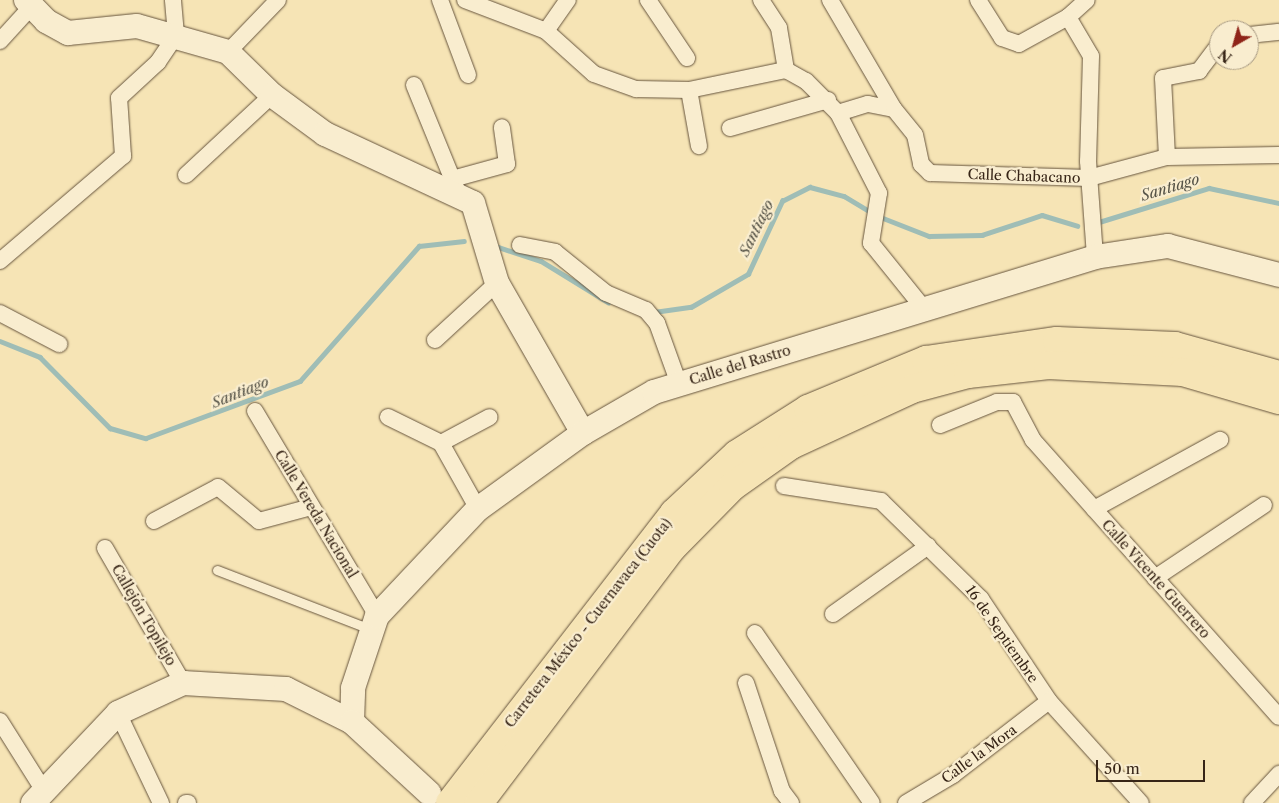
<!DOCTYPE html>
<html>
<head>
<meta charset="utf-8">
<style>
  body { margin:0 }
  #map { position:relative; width:1279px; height:803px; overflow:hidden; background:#f6e4b5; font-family:"Libre Caslon Text",serif }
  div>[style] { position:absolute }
  .stream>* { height:4.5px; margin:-2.25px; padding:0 2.25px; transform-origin:2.25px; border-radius:2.25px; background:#9fbdb6 }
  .roads { filter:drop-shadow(0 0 1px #67553e) drop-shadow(0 0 1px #67553e) }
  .service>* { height:9px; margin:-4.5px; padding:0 4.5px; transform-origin:4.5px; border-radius:4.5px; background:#f9edcf }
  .minor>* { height:16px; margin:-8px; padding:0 8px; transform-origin:8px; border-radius:8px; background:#f9edcf }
  .secondary>* { height:24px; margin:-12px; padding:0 12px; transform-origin:12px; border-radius:12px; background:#f9edcf }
  .motorway>* { height:28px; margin:-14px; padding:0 14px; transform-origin:14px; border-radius:14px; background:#f6e4b5 }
  span { translate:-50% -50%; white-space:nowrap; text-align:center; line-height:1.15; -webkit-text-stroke:4.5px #f9edcf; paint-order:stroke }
  .street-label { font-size:14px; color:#372517 }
  .water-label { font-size:15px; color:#565347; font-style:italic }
  .north { position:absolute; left:1209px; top:20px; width:50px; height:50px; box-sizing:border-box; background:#f9edcf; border:1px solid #ab9d85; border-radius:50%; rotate:218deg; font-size:14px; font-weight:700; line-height:20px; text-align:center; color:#372517 }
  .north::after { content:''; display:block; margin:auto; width:18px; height:22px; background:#8f2418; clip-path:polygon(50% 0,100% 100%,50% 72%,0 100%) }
  .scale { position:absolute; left:1096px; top:760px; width:109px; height:22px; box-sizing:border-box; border:2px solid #372517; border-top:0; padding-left:6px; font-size:15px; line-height:18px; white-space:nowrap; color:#372517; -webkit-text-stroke:4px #f9edcf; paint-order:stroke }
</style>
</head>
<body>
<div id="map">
  <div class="stream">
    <i style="left:878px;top:216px;width:55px;rotate:21.4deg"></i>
    <i style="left:929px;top:236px;width:53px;rotate:-1.1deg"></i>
    <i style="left:982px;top:235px;width:63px;rotate:-18.4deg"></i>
    <i style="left:1042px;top:215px;width:37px;rotate:17deg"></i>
    <i style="left:1099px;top:222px;width:115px;rotate:-17.2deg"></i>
    <i style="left:1209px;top:188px;width:72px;rotate:12.1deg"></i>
    <i style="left:498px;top:247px;width:45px;rotate:18deg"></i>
    <i style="left:541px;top:261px;width:79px;rotate:31.5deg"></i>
    <i style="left:654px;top:312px;width:37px;rotate:-8deg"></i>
    <i style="left:691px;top:307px;width:66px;rotate:-30.1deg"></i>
    <i style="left:748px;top:274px;width:81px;rotate:-65deg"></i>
    <i style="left:782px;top:201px;width:31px;rotate:-27deg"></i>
    <i style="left:810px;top:187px;width:35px;rotate:15deg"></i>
    <i style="left:844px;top:196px;width:31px;rotate:31deg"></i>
    <i style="left:0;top:341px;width:43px;rotate:21.8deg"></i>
    <i style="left:40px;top:357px;width:100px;rotate:45.4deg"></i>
    <i style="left:110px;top:428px;width:37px;rotate:16deg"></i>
    <i style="left:146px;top:438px;width:164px;rotate:-20.3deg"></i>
    <i style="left:300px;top:381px;width:180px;rotate:-48.6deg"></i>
    <i style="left:419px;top:246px;width:45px;rotate:-6.3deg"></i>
  </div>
  <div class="roads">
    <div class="service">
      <i style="left:217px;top:570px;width:164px;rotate:21.1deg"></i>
    </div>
    <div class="minor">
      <i style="left:440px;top:0;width:80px;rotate:69.5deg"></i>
      <i style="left:465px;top:0;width:87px;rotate:20.9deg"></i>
      <i style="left:546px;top:31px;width:64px;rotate:41.9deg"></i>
      <i style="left:594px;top:74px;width:45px;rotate:19.7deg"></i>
      <i style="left:636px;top:89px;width:53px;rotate:1.1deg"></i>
      <i style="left:689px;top:90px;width:99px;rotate:-11.7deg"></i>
      <i style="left:648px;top:0;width:70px;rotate:56.1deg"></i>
      <i style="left:761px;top:0;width:33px;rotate:57deg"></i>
      <i style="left:779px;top:28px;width:43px;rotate:80.5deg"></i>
      <i style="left:786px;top:70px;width:23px;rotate:29deg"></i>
      <i style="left:806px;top:81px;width:45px;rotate:45deg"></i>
      <i style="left:838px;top:113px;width:90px;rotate:62.9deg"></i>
      <i style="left:879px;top:193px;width:51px;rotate:99.1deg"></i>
      <i style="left:871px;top:243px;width:86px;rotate:51.1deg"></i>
      <i style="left:830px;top:0;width:126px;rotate:59.6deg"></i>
      <i style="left:978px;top:0;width:45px;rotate:57.7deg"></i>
      <i style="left:1002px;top:38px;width:18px;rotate:19deg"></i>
      <i style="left:1019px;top:44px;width:56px;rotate:-28.9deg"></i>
      <i style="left:1068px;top:17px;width:25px;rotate:-42deg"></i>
      <i style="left:1068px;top:17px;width:45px;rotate:59.5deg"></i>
      <i style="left:1091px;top:56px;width:105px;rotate:91.6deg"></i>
      <i style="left:1088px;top:161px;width:96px;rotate:85.8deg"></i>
      <i style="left:546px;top:31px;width:38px;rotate:-55deg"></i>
      <i style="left:1249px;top:35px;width:30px;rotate:-6deg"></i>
      <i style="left:0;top:41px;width:45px;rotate:-47.7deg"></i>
      <i style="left:228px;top:52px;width:72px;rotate:-46.1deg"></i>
      <i style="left:414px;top:85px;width:117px;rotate:67.8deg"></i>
      <i style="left:689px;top:90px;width:57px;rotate:79.9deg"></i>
      <i style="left:838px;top:113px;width:31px;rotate:-17deg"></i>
      <i style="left:868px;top:104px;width:26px;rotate:11deg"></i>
      <i style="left:894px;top:109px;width:33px;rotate:51deg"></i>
      <i style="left:915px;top:135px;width:30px;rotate:78deg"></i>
      <i style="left:921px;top:164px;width:13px;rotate:45deg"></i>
      <i style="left:930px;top:173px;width:159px;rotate:1.8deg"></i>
      <i style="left:1089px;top:178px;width:81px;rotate:-15.1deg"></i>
      <i style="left:1167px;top:157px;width:112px;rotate:-1deg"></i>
      <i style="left:730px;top:128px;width:102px;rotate:-15.9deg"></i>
      <i style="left:1167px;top:157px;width:79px;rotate:-92.9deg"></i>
      <i style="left:1163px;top:78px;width:37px;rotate:-11deg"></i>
      <i style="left:1199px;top:71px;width:34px;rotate:-53deg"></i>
      <i style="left:186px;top:175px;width:117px;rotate:-42.9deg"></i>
      <i style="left:456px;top:178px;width:53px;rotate:-15.4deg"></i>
      <i style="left:507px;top:164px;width:37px;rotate:-98deg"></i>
      <i style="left:520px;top:245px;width:36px;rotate:11deg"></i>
      <i style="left:555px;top:252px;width:65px;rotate:38.8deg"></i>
      <i style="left:606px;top:293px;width:43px;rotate:23deg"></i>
      <i style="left:646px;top:310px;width:17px;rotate:50deg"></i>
      <i style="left:657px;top:323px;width:65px;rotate:70.2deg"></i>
      <i style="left:0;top:261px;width:162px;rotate:-40.5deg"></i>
      <i style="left:123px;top:156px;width:58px;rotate:-93.9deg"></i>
      <i style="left:119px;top:98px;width:53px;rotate:-42.7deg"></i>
      <i style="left:158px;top:62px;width:32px;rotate:-56deg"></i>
      <i style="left:176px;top:35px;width:35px;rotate:-95deg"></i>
      <i style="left:0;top:313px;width:67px;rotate:27.7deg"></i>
      <i style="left:435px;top:340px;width:84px;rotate:-42.6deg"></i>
      <i style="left:255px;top:411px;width:239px;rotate:59.2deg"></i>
      <i style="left:388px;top:417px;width:59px;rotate:26.1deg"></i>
      <i style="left:940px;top:425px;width:61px;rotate:-22deg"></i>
      <i style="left:997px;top:402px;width:16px"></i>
      <i style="left:1013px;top:402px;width:43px;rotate:62.2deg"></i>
      <i style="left:1033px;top:440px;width:370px;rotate:48.4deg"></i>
      <i style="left:784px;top:486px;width:98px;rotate:8.8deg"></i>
      <i style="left:881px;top:501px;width:140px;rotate:44.4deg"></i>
      <i style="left:981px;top:599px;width:123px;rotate:56.3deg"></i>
      <i style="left:1049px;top:701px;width:137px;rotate:48deg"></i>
      <i style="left:478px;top:509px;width:76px;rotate:-119.3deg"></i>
      <i style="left:441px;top:443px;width:55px;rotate:-28deg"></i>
      <i style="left:1094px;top:509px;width:144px;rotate:-28.7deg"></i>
      <i style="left:154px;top:521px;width:72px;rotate:-28deg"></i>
      <i style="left:218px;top:487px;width:53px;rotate:39.7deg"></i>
      <i style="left:259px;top:521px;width:54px;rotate:-15.1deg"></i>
      <i style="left:105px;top:548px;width:156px;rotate:60deg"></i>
      <i style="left:1155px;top:578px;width:131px;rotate:-33.8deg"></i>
      <i style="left:833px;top:614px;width:117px;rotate:-35.6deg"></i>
      <i style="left:755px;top:633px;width:206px;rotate:55.5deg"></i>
      <i style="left:746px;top:683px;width:114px;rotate:71.6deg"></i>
      <i style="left:782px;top:791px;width:15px;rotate:53deg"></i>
      <i style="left:118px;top:713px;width:100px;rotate:64.5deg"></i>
      <i style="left:0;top:721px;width:83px;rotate:57.8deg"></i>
      <i style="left:186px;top:803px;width:2px"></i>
      <i style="left:906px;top:803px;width:55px;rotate:-30.8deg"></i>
      <i style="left:953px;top:775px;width:121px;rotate:-37.6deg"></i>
      <i style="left:1252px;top:803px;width:40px;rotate:-47deg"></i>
    </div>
    <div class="secondary">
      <i style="left:26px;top:0;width:29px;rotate:46deg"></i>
      <i style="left:46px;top:21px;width:25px;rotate:29deg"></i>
      <i style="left:68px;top:33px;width:69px;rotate:-5.8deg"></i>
      <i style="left:137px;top:26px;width:95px;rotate:15.9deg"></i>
      <i style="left:228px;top:52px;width:62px;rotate:44.3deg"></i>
      <i style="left:272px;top:95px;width:66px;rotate:36.3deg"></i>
      <i style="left:325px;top:134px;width:163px;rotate:25deg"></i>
      <i style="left:473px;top:203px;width:84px;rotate:73.3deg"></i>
      <i style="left:497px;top:283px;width:173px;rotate:60.2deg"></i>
      <i style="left:352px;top:722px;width:34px;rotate:-88deg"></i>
      <i style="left:353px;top:688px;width:76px;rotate:-71.6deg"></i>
      <i style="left:377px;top:616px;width:147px;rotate:-46.7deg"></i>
      <i style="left:478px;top:509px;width:130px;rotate:-35.9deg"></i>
      <i style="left:583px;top:433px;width:82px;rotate:-30deg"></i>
      <i style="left:654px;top:392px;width:461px;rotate:-17deg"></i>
      <i style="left:1095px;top:257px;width:74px;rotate:-8.6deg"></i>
      <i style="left:1168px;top:246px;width:115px;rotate:14.6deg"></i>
      <i style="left:33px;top:803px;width:124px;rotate:-46.6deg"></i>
      <i style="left:118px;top:713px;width:72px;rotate:-24.8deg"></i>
      <i style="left:183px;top:683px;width:103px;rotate:3.3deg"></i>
      <i style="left:286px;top:689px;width:74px;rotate:26.6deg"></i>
      <i style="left:352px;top:722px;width:105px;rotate:42.7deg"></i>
    </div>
    <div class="motorway">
      <i style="left:450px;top:803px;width:366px;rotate:-52.3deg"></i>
      <i style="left:674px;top:513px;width:86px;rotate:-43.1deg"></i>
      <i style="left:737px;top:454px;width:84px;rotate:-32.4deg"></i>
      <i style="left:808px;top:409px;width:128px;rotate:-22.6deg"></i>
      <i style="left:926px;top:360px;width:132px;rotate:-8.3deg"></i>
      <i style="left:1057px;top:341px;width:118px;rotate:2.4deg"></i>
      <i style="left:1175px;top:346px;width:108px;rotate:15.6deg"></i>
      <i style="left:479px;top:803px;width:320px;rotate:-52.9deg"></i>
      <i style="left:672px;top:548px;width:87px;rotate:-45.5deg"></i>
      <i style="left:733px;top:486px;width:71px;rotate:-35.3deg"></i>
      <i style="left:791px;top:445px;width:133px;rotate:-24.8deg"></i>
      <i style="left:912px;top:389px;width:58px;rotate:-15deg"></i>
      <i style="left:968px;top:374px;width:81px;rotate:-6.4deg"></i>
      <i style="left:1048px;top:365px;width:135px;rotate:3deg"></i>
      <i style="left:1183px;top:372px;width:100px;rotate:16.3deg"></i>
    </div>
  </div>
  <div class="street-label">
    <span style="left:1024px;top:176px;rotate:2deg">Calle Chabacano</span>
    <span style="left:740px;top:365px;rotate:-17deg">Calle del Rastro</span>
    <span style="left:316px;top:514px;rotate:59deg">Calle Vereda Nacional</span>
    <span style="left:1156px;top:579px;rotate:48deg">Calle Vicente Guerrero</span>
    <span style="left:144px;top:615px;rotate:60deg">Callejón Topilejo</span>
    <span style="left:588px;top:623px;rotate:-52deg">Carretera México - Cuernavaca (Cuota)</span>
    <span style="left:1002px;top:634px;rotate:55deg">16 de Septiembre</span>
    <span style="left:979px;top:754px;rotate:-36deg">Calle la Mora</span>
  </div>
  <div class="water-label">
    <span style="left:1170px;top:187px;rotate:-17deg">Santiago</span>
    <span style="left:756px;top:228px;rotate:-64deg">Santiago</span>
    <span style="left:240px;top:392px;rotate:-22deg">Santiago</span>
  </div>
  <div class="north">N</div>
  <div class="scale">50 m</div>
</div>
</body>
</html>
